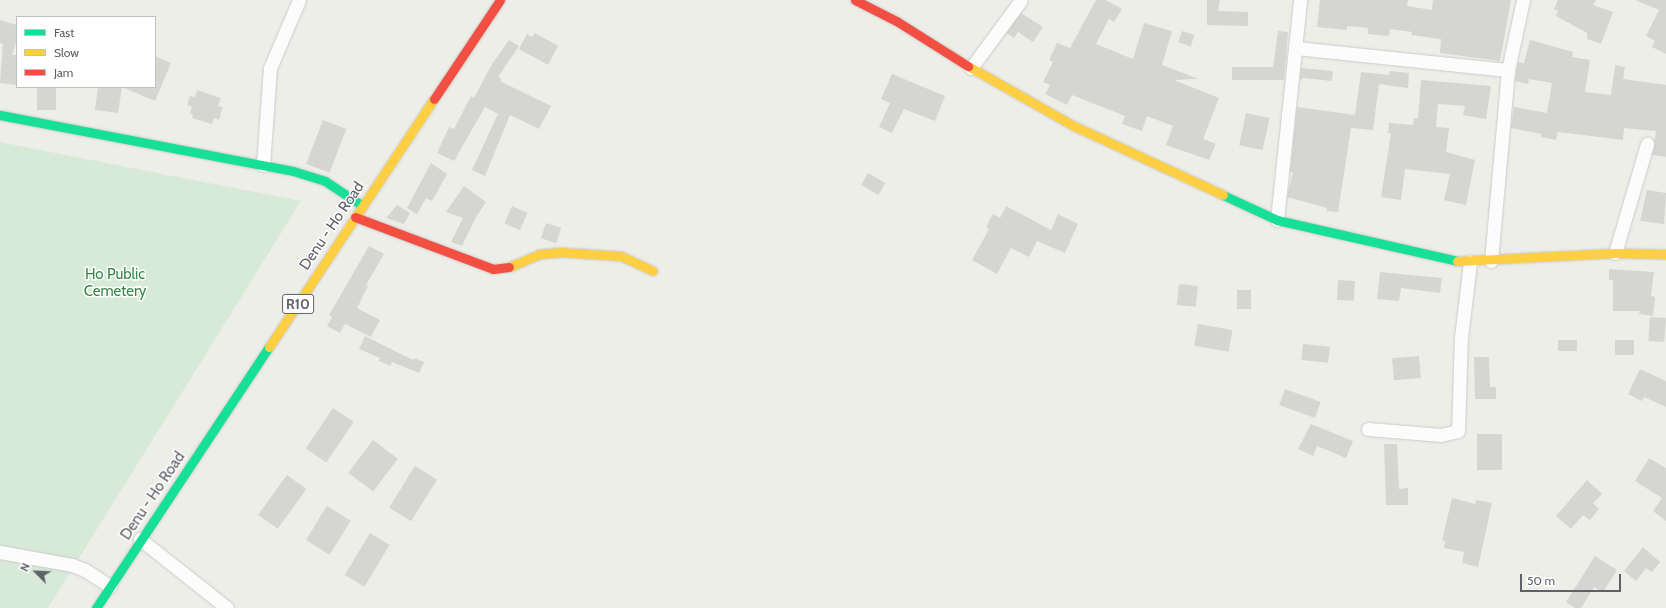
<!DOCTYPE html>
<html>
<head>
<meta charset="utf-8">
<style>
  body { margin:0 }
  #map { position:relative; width:1666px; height:608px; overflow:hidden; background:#eeeee9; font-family:Cabin,sans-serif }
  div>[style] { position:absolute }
  .green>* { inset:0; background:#d7ead8 }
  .building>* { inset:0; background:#d5d5d2; transform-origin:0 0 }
  .roads { filter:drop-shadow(0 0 1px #cacbc9) drop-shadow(0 0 1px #cacbc9) }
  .street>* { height:13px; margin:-6.5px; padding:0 6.5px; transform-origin:6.5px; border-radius:6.5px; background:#fcfcfc }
  .fast>* { height:9px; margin:-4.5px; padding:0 4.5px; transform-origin:4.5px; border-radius:4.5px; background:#16e098 }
  .slow>* { height:9px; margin:-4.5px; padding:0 4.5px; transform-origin:4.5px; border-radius:4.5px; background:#ffcf43 }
  .jam>* { height:9px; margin:-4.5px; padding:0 4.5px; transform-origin:4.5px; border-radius:4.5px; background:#f24e42 }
  span { translate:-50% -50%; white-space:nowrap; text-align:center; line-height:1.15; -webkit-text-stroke:3px #fff; paint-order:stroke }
  .shield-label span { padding:1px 3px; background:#fff; border:1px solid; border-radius:3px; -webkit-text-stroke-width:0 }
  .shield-label { font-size:14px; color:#5e6167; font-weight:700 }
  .street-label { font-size:15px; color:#5e6167 }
  .park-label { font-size:15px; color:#368647 }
  .legend { position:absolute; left:16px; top:16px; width:140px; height:72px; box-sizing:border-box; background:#fff; border:1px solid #bfc0c2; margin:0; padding:5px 7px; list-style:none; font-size:12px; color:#5e6167 }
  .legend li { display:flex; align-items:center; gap:8px; height:20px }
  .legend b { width:20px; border:1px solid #bfc0c2 }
  .north { position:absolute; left:16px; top:552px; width:40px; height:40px; -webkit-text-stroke:3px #fff; paint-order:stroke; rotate:294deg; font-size:11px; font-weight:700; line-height:16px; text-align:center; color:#5e6167 }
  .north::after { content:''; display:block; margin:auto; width:14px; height:18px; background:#5e6167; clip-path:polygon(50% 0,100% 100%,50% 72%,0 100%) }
  .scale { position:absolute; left:1520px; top:574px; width:101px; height:18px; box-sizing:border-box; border:2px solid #5e6167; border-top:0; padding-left:5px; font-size:12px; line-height:14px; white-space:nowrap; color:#5e6167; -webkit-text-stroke:3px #fff; paint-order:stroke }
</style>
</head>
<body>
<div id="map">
  <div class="green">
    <i style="clip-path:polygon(0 142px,301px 201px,48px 608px,0 608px)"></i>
  </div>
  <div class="building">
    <i style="clip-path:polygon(1096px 0,1106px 0,1122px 9px,1114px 22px,1109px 19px,1096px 44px,1133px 59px,1144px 23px,1172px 31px,1162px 65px,1199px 79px,1174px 80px,1219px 98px,1203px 139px,1216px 144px,1209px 160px,1166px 145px,1173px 126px,1147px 116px,1142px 131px,1122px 124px,1125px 116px,1072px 95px,1067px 105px,1045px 94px,1050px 85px,1043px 82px,1053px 62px,1049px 60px,1057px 43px,1070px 48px)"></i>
    <i style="clip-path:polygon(1207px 0,1220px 0,1218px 11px,1248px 12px,1248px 26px,1207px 25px)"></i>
    <i style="clip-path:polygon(1320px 0,1408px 0,1407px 6px,1432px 10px,1433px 0,1511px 0,1500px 61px,1440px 53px,1441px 39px,1411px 35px,1412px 32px,1390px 29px,1389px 36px,1368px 34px,1368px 28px,1347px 26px,1347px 30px,1317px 27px)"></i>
    <i style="clip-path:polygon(1558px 0,1596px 0,1593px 5px,1613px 12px,1601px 44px,1587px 39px,1587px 33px,1556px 16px,1558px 11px,1554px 9px)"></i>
    <i style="clip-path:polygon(1635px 0,1666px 0,1666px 54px,1652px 47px,1655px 41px,1646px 36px,1659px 10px)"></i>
    <i style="clip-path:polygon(1021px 13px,1043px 27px,1033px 42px,1018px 32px,1014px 38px,1006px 33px)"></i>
    <i style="clip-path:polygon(0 20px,17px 25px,17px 39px,12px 55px,17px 55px,17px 85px,0 83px,3px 44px,0 43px)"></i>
    <i style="left:1182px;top:31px;width:13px;height:12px;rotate:18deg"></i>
    <i style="clip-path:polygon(1278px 31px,1288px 32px,1284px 80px,1232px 80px,1232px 67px,1273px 67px)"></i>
    <i style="clip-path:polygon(535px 33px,558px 46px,548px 65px,519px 49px,527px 34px,532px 37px)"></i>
    <i style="clip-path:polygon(509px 40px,519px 46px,498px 77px,502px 79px,500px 81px,551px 106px,539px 129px,510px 115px,485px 176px,472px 170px,498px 114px,485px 107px,454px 161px,437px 153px,449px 127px,454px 129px,471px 96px,474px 98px,492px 64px)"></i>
    <i style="clip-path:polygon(1530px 40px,1573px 52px,1572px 57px,1590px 60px,1585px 92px,1611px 95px,1615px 65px,1625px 67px,1623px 79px,1666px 85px,1666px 157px,1652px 155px,1656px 131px,1624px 128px,1623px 140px,1558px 132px,1556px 140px,1541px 137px,1541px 134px,1511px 128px,1514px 107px,1547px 113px,1552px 83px,1529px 79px,1528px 84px,1515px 81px,1518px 62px,1524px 63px)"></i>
    <i style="clip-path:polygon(155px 56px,171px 63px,155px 101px,122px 87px,155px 87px)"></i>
    <i style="clip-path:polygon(1301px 68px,1333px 71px,1332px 81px,1304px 78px,1300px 80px)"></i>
    <i style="clip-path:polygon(1390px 71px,1409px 73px,1408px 88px,1379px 84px,1373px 130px,1351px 128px,1338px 212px,1326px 211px,1327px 208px,1287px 197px,1293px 172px,1290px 172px,1297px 107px,1355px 115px,1361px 72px,1389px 75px)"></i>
    <i style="clip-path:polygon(892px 74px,945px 96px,935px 121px,904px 109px,892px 133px,879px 127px,890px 103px,881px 99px)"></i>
    <i style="clip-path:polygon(1421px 80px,1491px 86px,1486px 119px,1463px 115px,1465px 106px,1438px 104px,1436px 127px,1449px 128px,1446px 152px,1475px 160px,1466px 205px,1444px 200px,1450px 174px,1405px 169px,1401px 200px,1381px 197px,1391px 133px,1388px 133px,1389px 123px,1413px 125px,1414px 118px,1418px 118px)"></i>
    <i style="left:37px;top:87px;width:19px;height:23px"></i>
    <i style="clip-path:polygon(98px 87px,122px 87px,118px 113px,95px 110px)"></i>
    <i style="clip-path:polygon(197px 90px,221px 98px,218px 106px,223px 107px,219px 120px,214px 118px,212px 124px,192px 118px,193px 115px,190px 113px,192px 107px,187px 105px,190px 96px,195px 97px)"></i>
    <i style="left:1246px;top:113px;width:24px;height:33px;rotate:12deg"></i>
    <i style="left:323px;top:120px;width:25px;height:47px;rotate:21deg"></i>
    <i style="clip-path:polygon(431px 163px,447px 174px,432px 201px,426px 198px,417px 214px,407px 208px)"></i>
    <i style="left:868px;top:173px;width:20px;height:14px;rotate:30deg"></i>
    <i style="clip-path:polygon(464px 186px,486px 202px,476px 217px,462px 246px,451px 242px,463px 218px,446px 212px)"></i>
    <i style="clip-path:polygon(1647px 190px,1666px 193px,1664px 224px,1640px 221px)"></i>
    <i style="clip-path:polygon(397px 205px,410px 213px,404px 224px,386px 218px)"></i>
    <i style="left:512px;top:206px;width:17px;height:19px;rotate:24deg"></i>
    <i style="clip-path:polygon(1006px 206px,1051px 230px,1058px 214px,1078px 224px,1065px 253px,1037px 241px,1029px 257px,1011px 248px,997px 274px,972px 260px,989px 229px,986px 227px,993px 214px,1000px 218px)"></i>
    <i style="left:546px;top:223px;width:16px;height:16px;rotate:18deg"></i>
    <i style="clip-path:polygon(369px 246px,384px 254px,366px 285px,368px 286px,357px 308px,380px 320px,371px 337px,345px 324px,340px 333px,327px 326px,332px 317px,329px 315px)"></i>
    <i style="clip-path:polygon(1609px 269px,1654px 272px,1651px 296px,1655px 297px,1653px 316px,1639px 314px,1640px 311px,1613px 311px,1613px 280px,1609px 280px)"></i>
    <i style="clip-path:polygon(1380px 272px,1442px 278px,1440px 293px,1401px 288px,1399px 301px,1377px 299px)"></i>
    <i style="left:1338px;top:280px;width:17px;height:20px;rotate:3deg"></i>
    <i style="left:1179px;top:284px;width:19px;height:21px;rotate:6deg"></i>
    <i style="left:1237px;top:290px;width:14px;height:19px"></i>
    <i style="left:1650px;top:317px;width:16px;height:24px;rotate:4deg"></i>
    <i style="left:1198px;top:324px;width:35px;height:22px;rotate:10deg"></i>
    <i style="clip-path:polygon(365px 336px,413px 360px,414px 358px,424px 362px,419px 373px,392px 362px,390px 366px,379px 361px,380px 358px,359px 349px)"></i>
    <i style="left:1558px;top:340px;width:19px;height:11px"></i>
    <i style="left:1615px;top:340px;width:19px;height:15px"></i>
    <i style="left:1303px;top:344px;width:27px;height:16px;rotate:6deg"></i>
    <i style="left:1419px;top:356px;width:22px;height:27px;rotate:85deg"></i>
    <i style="clip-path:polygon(1474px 357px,1489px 357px,1490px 387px,1496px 387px,1496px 399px,1475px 399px)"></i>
    <i style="clip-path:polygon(1640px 369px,1666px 381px,1666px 407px,1644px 397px,1642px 401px,1628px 394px)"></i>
    <i style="left:1285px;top:389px;width:38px;height:17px;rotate:20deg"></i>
    <i style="left:333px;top:408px;width:25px;height:49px;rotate:34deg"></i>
    <i style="clip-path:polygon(1311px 424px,1353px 441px,1346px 458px,1317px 446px,1313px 456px,1298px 449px)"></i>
    <i style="left:1477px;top:434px;width:25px;height:36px"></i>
    <i style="left:373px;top:440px;width:31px;height:41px;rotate:37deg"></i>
    <i style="clip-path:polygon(1384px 444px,1397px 444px,1399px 489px,1408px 488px,1408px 505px,1386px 505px)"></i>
    <i style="clip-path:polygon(1649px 458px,1666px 468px,1666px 521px,1653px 511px,1662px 498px,1635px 481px)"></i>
    <i style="left:415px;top:466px;width:26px;height:49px;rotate:32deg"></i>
    <i style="left:287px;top:475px;width:24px;height:49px;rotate:36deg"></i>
    <i style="clip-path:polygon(1587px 480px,1602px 494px,1593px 503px,1599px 509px,1590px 520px,1583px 515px,1571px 529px,1556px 516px)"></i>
    <i style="clip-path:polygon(1452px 498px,1475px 504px,1476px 500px,1492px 503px,1478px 567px,1462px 563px,1464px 552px,1444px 548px,1445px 541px,1442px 540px)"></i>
    <i style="left:327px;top:506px;width:28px;height:40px;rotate:32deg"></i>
    <i style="left:370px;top:533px;width:23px;height:49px;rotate:31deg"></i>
    <i style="clip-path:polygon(1643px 547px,1660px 562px,1652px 572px,1646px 568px,1636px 581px,1624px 571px)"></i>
    <i style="clip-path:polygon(1595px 556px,1617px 570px,1603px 592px,1594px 587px,1581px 608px,1575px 608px,1566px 602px)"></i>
  </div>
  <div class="roads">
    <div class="street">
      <i style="left:1295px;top:48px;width:214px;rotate:5.9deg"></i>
      <i style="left:971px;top:68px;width:84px;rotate:-53.7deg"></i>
      <i style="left:263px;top:165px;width:97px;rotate:-85.9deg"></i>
      <i style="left:270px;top:68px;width:74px;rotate:-66.9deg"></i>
      <i style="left:1277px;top:220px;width:221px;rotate:-84deg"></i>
      <i style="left:1615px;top:253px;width:114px;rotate:-73.6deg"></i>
      <i style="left:1491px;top:261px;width:192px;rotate:-84.9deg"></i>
      <i style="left:1508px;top:70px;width:72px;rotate:-77.9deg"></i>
      <i style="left:1368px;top:429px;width:73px;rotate:4.7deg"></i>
      <i style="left:1441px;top:435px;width:17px;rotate:-13deg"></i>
      <i style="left:1458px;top:431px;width:93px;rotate:-88.2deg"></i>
      <i style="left:1461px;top:338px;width:77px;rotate:-83.2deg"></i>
      <i style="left:140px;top:539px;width:111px;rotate:38.4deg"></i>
      <i style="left:0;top:552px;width:73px;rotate:10.2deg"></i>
      <i style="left:72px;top:565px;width:14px;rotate:21deg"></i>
      <i style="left:85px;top:570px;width:30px;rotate:33deg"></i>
    </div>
    <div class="fast">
      <i style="left:0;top:115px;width:298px;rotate:10.8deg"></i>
      <i style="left:293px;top:171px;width:34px;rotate:17deg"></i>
      <i style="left:325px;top:181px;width:45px;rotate:33.3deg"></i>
      <i style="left:1223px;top:195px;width:60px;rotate:24.8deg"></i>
      <i style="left:1277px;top:220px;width:185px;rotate:12.8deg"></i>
      <i style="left:96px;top:608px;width:313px;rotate:-56.5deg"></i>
    </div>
    <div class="slow">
      <i style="left:968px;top:66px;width:122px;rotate:29.5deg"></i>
      <i style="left:1074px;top:126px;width:164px;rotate:24.8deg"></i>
      <i style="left:1457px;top:261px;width:158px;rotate:-2.9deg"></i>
      <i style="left:1615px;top:253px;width:51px;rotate:1.1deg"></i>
      <i style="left:509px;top:267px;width:33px;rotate:-23deg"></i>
      <i style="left:539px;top:254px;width:21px;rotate:-5deg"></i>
      <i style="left:560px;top:252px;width:61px;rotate:3.8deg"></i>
      <i style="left:621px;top:256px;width:35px;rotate:25deg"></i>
      <i style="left:269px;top:347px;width:298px;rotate:-56.4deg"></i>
    </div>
    <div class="jam">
      <i style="left:855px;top:0;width:48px;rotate:27.1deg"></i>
      <i style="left:898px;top:22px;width:83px;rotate:32.2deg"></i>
      <i style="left:434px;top:99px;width:119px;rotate:-56.3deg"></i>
      <i style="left:355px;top:217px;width:147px;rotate:20.6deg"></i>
      <i style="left:493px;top:269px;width:16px;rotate:-7deg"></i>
    </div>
  </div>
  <div class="shield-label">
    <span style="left:298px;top:304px">R10</span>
  </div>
  <div class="street-label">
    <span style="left:332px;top:226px;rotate:-56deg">Denu - Ho Road</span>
    <span style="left:153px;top:496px;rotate:-56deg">Denu - Ho Road</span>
  </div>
  <div class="park-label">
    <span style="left:115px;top:283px">Ho Public<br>Cemetery</span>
  </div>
  <ul class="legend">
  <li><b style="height:5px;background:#16e098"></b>Fast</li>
  <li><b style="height:5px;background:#ffcf43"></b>Slow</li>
  <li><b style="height:5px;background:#f24e42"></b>Jam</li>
  </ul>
  <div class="north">N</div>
  <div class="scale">50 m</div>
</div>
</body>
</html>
